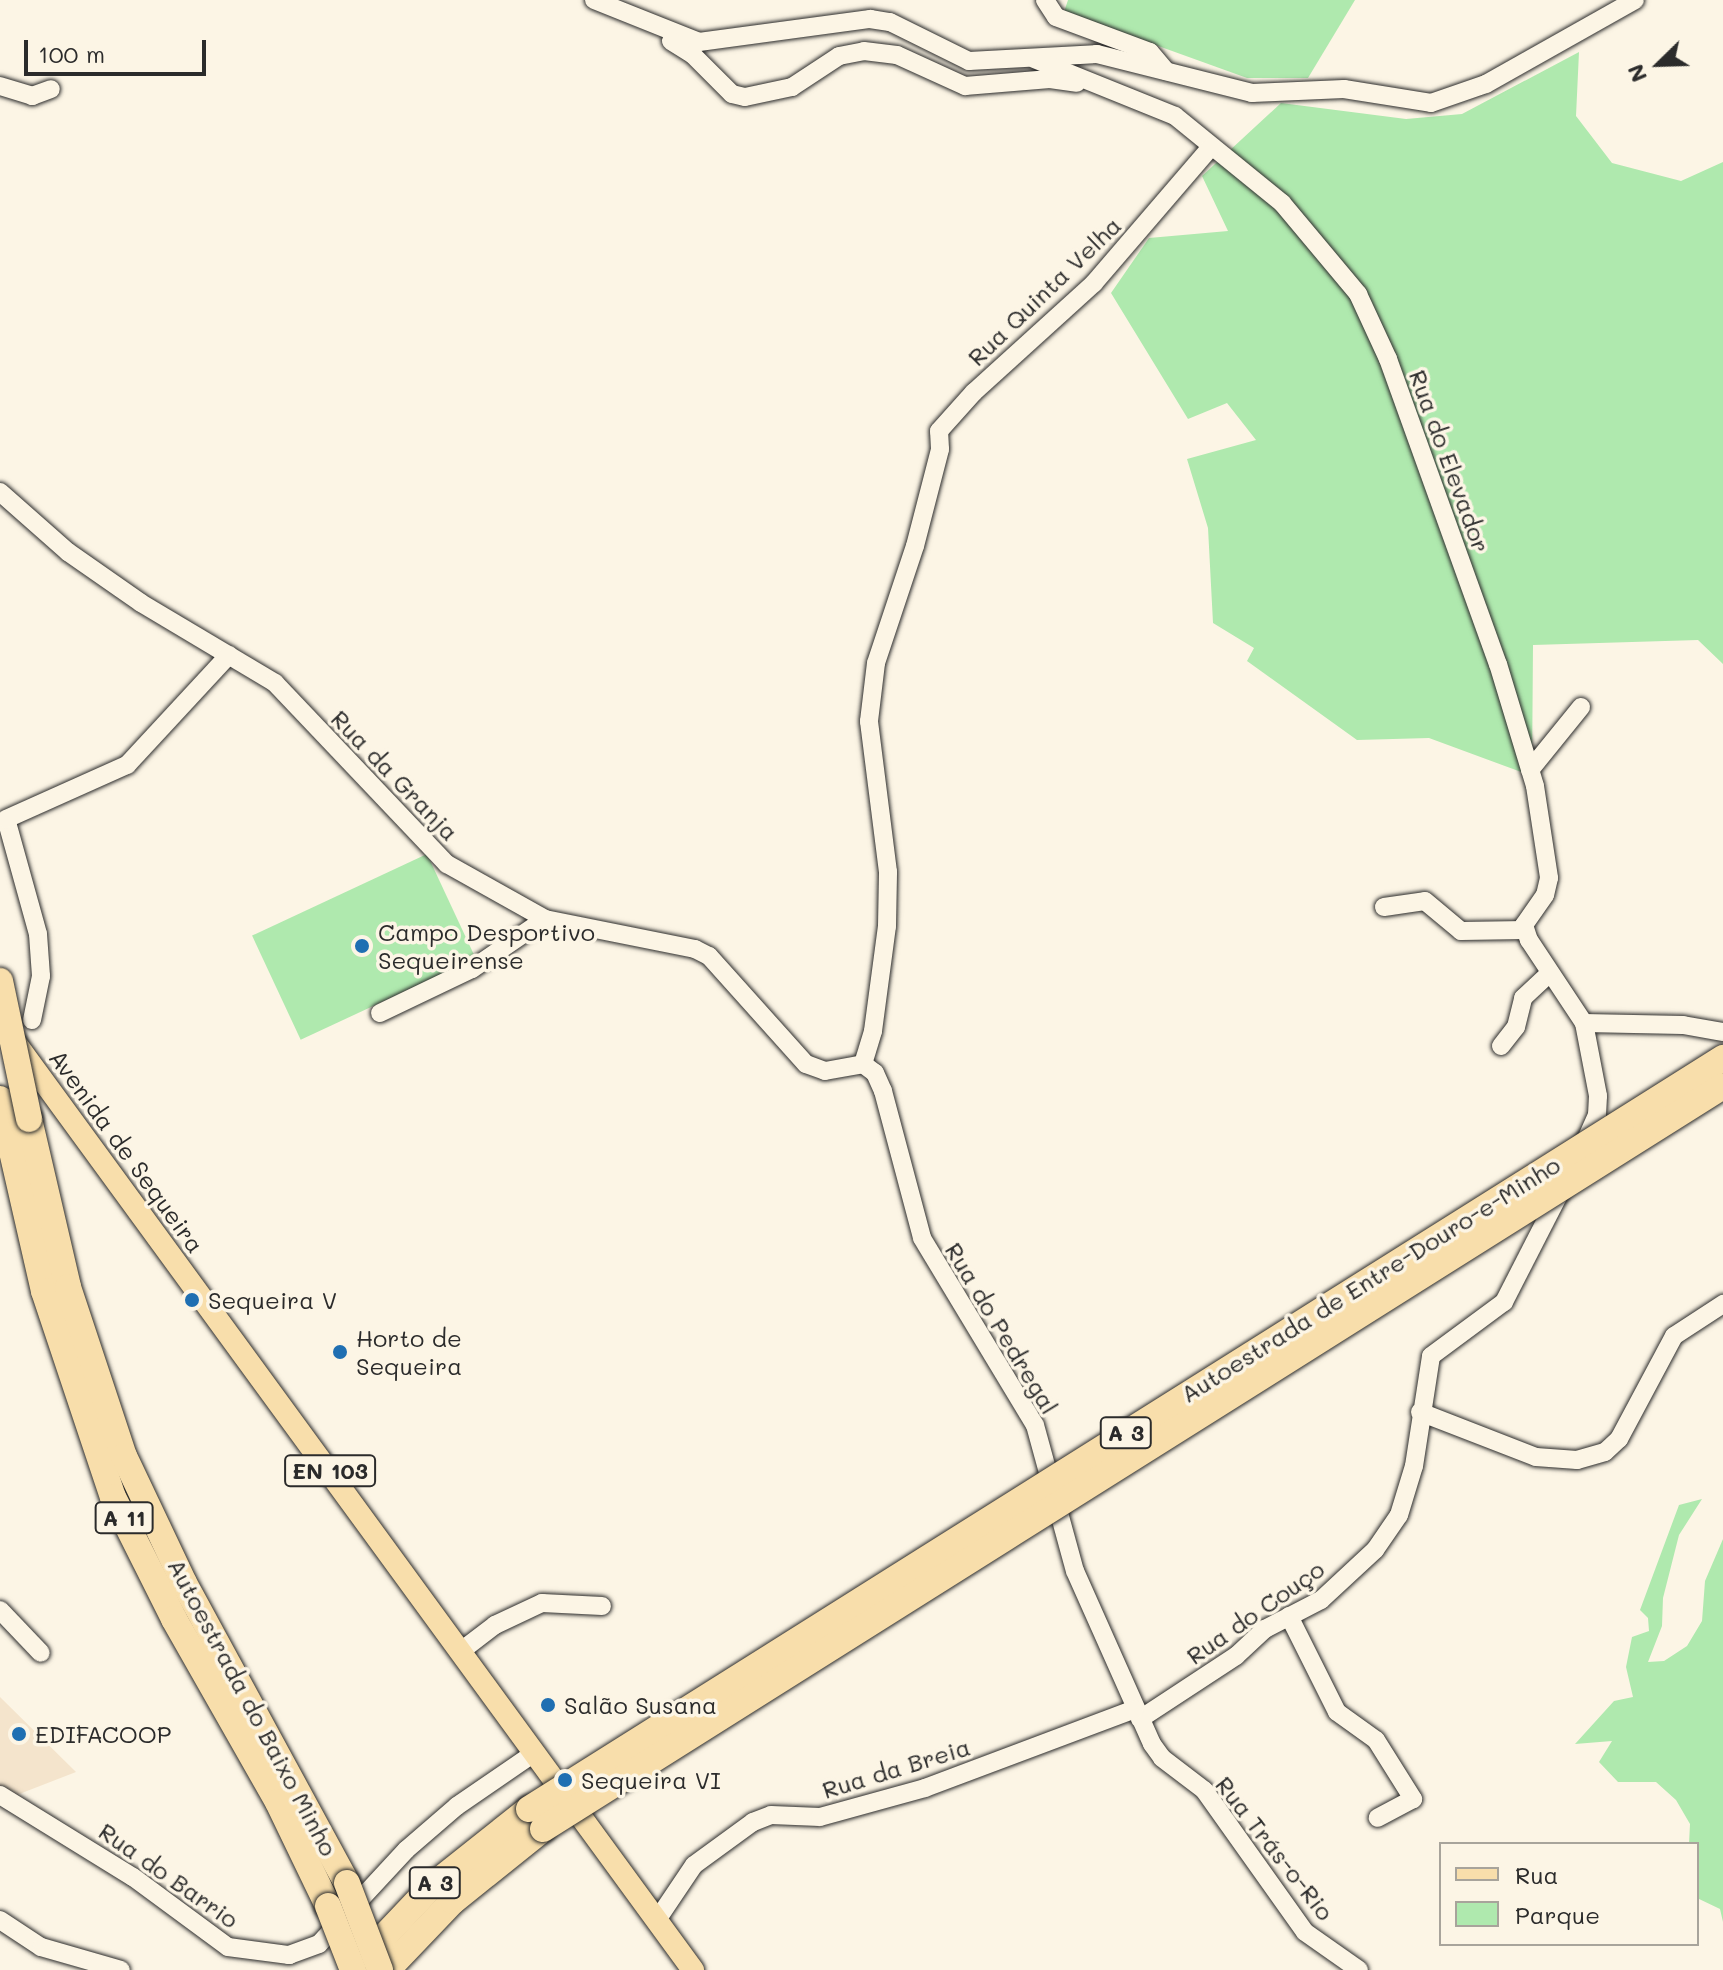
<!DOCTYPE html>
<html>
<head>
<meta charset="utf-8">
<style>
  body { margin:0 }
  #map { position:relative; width:1723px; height:1970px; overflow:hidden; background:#fcf5e5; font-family:Mali,sans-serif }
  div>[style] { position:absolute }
  .built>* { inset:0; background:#f4e4cc }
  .green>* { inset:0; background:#afe9ae; transform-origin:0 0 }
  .roads { filter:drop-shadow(0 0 2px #2b2b2b) drop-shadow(0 0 2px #2b2b2b) }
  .minor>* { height:18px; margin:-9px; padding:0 9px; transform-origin:9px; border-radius:9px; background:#fcf5e5 }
  .major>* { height:22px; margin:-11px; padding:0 11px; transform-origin:11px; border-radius:11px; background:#f8deab }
  .highway>* { height:26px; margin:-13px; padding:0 13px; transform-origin:13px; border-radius:13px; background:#f8deab }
  .bridges { filter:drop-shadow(0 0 2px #2b2b2b) drop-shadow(0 0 2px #2b2b2b) }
  .highway-bridge>* { height:26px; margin:-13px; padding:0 13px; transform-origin:13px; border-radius:13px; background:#f8deab }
  .dots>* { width:22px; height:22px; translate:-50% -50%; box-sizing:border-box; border:4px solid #fcf5e5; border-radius:50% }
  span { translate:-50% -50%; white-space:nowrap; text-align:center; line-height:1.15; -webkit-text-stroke:7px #fcf5e5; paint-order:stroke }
  .shield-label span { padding:2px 6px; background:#fcf5e5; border:2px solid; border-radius:6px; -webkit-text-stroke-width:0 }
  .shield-label { font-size:22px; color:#2b2b2b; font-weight:700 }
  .street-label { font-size:24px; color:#2b2b2b }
  .poi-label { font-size:24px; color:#2b2b2b }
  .left { translate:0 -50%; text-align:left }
  .legend { position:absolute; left:1439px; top:1842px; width:260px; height:104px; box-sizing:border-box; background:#fcf5e5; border:2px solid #a8a49b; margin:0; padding:10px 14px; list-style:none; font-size:24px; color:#2b2b2b }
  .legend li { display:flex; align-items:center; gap:16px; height:40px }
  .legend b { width:40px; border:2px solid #a8a49b }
  .north { position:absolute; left:1619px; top:24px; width:80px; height:80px; -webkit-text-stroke:6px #fcf5e5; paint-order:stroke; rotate:247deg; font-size:22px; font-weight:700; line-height:32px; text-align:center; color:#2b2b2b }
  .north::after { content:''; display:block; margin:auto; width:28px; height:36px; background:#2b2b2b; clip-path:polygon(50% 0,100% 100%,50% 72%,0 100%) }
  .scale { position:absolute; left:24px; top:40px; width:182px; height:36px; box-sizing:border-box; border:4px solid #2b2b2b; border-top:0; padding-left:10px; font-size:24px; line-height:28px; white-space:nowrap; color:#2b2b2b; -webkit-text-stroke:6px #fcf5e5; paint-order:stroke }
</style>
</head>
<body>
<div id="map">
  <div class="built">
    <i style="clip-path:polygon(0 1697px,76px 1772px,9px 1798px,0 1792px)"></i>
  </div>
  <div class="green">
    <i style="clip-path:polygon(1068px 0,1355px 0,1308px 78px,1247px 78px,1064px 12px)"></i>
    <i style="clip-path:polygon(1579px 52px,1576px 116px,1612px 163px,1681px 181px,1723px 162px,1723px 664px,1698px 640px,1533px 645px,1532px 776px,1429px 738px,1357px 740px,1247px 661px,1254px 648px,1213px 623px,1208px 528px,1187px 459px,1256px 440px,1227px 403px,1188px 419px,1111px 293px,1149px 238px,1228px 231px,1202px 176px,1281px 103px,1406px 119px,1462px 114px)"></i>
    <i style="left:427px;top:854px;width:115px;height:193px;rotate:65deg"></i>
    <i style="clip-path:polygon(1702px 1499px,1679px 1535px,1663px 1598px,1662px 1626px,1648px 1662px,1664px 1661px,1687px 1646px,1702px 1621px,1705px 1581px,1723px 1539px,1723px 1922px,1720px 1909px,1697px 1898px,1697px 1844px,1689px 1844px,1690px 1824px,1676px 1800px,1656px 1782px,1618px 1782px,1599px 1762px,1612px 1741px,1575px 1744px,1614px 1701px,1633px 1697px,1626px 1667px,1632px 1637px,1649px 1631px,1648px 1618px,1640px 1610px,1679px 1505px)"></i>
  </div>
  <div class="roads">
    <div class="minor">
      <i style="left:594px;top:0;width:113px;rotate:21.8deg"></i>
      <i style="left:699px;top:42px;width:173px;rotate:-7.7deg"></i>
      <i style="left:870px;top:19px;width:20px;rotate:9deg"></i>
      <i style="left:890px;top:22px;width:88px;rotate:26.3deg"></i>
      <i style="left:969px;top:61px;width:128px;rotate:-3.1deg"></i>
      <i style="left:1097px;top:54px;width:160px;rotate:14.1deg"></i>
      <i style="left:1252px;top:93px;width:92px;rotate:-2.5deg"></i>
      <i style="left:1344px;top:89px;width:88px;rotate:9.1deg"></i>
      <i style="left:1431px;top:103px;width:58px;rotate:-19.1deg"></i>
      <i style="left:1486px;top:84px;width:171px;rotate:-29.4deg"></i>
      <i style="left:1045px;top:0;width:20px;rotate:57deg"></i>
      <i style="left:1056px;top:17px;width:100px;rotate:20.4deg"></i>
      <i style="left:1150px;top:52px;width:25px;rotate:50deg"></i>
      <i style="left:671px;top:41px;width:26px;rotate:32deg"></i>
      <i style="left:693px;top:55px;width:55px;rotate:45deg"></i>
      <i style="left:732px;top:94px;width:13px;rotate:13deg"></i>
      <i style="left:745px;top:97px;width:48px;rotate:-12deg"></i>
      <i style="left:792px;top:87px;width:56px;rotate:-33.4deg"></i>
      <i style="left:839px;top:56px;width:25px;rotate:-11deg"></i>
      <i style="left:864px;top:51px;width:33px;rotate:7deg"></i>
      <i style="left:897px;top:55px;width:75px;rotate:24.5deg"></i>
      <i style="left:965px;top:86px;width:85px;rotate:-4.7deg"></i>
      <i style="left:1050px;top:79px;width:27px;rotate:8deg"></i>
      <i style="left:1034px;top:59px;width:152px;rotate:22deg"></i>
      <i style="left:1175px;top:116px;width:138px;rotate:39.1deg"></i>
      <i style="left:1282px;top:203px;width:119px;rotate:50.1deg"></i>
      <i style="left:1358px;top:294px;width:72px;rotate:65.2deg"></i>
      <i style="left:1388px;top:359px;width:324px;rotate:70.2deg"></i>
      <i style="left:1498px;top:664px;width:127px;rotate:73.1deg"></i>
      <i style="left:1535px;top:786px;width:93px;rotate:81.3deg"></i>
      <i style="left:1549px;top:878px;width:17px;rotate:103deg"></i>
      <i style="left:1545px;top:895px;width:37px;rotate:125deg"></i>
      <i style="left:1524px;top:925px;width:16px;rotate:72deg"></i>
      <i style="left:1529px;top:940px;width:100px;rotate:56.5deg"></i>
      <i style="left:1584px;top:1023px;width:74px;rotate:79.1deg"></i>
      <i style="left:1598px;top:1096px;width:19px;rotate:93deg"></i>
      <i style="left:1597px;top:1115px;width:32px;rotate:114deg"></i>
      <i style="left:0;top:86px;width:34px;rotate:17deg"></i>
      <i style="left:32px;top:96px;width:20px;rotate:-20deg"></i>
      <i style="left:0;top:492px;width:91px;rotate:41.4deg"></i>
      <i style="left:68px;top:552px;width:89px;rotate:34.9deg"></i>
      <i style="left:141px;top:603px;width:156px;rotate:30.8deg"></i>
      <i style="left:275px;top:683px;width:250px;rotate:46.5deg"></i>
      <i style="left:447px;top:864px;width:112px;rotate:29.3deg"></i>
      <i style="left:545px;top:919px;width:153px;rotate:11.3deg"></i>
      <i style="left:695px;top:949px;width:16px;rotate:27deg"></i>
      <i style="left:709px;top:956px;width:145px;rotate:48.1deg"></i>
      <i style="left:806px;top:1064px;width:20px;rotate:20deg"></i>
      <i style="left:825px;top:1071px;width:39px;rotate:-10deg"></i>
      <i style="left:1530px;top:770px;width:81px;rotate:-51deg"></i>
      <i style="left:1384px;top:907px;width:41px;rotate:-8.3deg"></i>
      <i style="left:1425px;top:901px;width:47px;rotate:39.8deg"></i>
      <i style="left:1461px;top:931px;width:64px;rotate:-0.9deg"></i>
      <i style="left:380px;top:1013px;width:102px;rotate:-25.6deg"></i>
      <i style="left:472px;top:969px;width:88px;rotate:-34.4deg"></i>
      <i style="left:32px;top:1020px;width:45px;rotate:-78.4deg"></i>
      <i style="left:41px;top:976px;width:42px;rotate:-94.1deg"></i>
      <i style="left:38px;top:934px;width:119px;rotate:-105.5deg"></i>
      <i style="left:6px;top:819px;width:133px;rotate:-24.1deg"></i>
      <i style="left:127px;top:765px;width:150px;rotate:-47.2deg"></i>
      <i style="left:1584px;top:1023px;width:99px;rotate:1.2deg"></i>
      <i style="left:1683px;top:1025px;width:41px;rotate:9.9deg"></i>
      <i style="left:1501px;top:1046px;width:24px;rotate:-52deg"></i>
      <i style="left:1516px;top:1027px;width:30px;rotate:-76deg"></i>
      <i style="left:1523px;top:998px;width:37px;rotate:-43deg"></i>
      <i style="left:863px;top:1064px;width:15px;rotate:37deg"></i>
      <i style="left:875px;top:1073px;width:20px;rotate:66deg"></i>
      <i style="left:883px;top:1091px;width:152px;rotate:75.1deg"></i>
      <i style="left:922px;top:1238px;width:218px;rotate:58.9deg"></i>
      <i style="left:1035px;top:1425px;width:151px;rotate:74.7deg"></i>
      <i style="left:1075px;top:1571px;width:189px;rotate:66deg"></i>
      <i style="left:1152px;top:1744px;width:17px;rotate:54deg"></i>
      <i style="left:1162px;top:1758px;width:53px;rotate:37.3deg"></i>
      <i style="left:1204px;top:1790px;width:174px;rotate:54.6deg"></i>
      <i style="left:1305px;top:1932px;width:66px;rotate:35.1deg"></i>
      <i style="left:863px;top:1064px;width:34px;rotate:-73deg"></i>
      <i style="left:873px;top:1031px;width:106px;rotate:-82.4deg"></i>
      <i style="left:887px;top:926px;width:54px;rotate:-88.9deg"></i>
      <i style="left:888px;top:872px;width:152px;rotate:-97.2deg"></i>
      <i style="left:869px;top:721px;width:58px;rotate:-83.1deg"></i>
      <i style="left:876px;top:663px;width:123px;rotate:-71.6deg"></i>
      <i style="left:915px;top:546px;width:100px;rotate:-75.5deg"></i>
      <i style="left:940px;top:449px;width:18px;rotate:-93deg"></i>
      <i style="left:939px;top:431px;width:52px;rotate:-48.1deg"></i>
      <i style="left:974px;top:392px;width:162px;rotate:-42.2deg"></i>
      <i style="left:1094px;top:283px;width:179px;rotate:-49.3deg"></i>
      <i style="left:1420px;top:1412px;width:124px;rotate:21.2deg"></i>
      <i style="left:1536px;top:1457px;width:41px;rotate:4.2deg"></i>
      <i style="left:1577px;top:1460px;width:29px;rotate:-16deg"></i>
      <i style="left:1605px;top:1452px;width:19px;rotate:-43deg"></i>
      <i style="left:1619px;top:1439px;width:117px;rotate:-61.9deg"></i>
      <i style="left:1674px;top:1336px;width:59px;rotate:-33.1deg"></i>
      <i style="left:0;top:1610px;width:59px;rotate:46.4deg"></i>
      <i style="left:1289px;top:1616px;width:107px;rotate:63.4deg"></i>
      <i style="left:1337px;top:1712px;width:48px;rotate:35.7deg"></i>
      <i style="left:1376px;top:1740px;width:70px;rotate:57.9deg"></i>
      <i style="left:1413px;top:1799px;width:40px;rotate:152deg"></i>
      <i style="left:461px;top:1651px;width:43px;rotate:-37.4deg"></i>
      <i style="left:495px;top:1625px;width:52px;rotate:-25.1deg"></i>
      <i style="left:542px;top:1603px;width:60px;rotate:2.9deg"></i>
      <i style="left:1140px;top:1719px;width:115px;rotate:-33.3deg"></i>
      <i style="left:1236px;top:1656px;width:40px;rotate:-43deg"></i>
      <i style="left:1265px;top:1629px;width:63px;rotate:-27.4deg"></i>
      <i style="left:1321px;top:1600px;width:74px;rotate:-42.8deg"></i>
      <i style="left:1375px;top:1550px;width:42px;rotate:-55.6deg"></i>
      <i style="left:1399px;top:1515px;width:51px;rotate:-73deg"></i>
      <i style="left:1414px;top:1466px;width:111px;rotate:-81.2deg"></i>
      <i style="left:1431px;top:1356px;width:91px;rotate:-36.5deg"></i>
      <i style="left:1504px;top:1302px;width:131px;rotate:-62.9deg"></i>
      <i style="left:0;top:1795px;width:156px;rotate:31.7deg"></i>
      <i style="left:133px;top:1877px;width:118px;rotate:36.4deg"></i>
      <i style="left:228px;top:1947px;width:62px;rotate:7.5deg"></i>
      <i style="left:289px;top:1955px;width:32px;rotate:-20deg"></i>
      <i style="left:319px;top:1944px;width:128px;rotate:-47.2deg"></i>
      <i style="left:406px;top:1850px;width:67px;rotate:-40.8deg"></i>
      <i style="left:457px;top:1806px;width:93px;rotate:-34.5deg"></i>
      <i style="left:0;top:1920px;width:49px;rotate:33.4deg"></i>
      <i style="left:41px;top:1947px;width:83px;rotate:16deg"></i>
      <i style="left:657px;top:1920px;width:66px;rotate:-56.1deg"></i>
      <i style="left:694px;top:1865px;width:73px;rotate:-36.1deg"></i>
      <i style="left:753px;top:1822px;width:19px;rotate:-21deg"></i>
      <i style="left:771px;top:1815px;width:49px;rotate:2.3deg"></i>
      <i style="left:820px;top:1817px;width:109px;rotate:-15.4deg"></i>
      <i style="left:925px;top:1788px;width:224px;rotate:-20.6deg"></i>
    </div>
    <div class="major">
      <i style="left:14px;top:1041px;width:1151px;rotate:53.84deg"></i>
    </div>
    <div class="highway">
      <i style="left:0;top:1099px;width:197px;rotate:77.1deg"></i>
      <i style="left:44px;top:1291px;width:217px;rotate:71.5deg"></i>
      <i style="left:113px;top:1497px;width:136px;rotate:63.4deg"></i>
      <i style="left:174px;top:1619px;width:210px;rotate:60.4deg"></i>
      <i style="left:278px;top:1802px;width:115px;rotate:64.3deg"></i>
      <i style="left:29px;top:1119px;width:172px;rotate:76.9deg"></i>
      <i style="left:68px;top:1287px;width:178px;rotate:71.7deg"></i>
      <i style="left:124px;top:1456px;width:140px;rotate:64.7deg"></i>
      <i style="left:184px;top:1583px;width:341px;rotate:61.5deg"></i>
      <i style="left:360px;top:1962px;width:103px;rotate:-46.6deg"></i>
      <i style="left:431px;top:1887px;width:125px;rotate:-38.5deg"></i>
      <i style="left:387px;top:1970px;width:95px;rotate:-46.3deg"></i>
      <i style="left:453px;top:1901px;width:115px;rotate:-38.7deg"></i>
    </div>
  </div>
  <div class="bridges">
    <div class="highway-bridge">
      <i style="left:0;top:981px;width:141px;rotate:78.1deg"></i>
      <i style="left:529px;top:1809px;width:1411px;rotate:-32.17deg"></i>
      <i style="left:543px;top:1829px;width:1394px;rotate:-32.2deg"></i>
      <i style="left:347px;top:1883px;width:93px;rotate:69.2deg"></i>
      <i style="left:328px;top:1906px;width:69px;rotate:68.7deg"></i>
    </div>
  </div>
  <div class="dots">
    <i style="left:362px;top:946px;background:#1f6fb2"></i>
    <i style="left:192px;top:1300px;background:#1f6fb2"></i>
    <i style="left:340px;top:1352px;background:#1f6fb2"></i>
    <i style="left:548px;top:1705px;background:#1f6fb2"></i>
    <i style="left:19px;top:1734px;background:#1f6fb2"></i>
    <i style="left:565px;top:1780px;background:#1f6fb2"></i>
  </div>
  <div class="shield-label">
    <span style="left:1126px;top:1433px">A 3</span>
    <span style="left:330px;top:1471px">EN 103</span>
    <span style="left:124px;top:1518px">A 11</span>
    <span style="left:435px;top:1883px">A 3</span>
  </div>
  <div class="street-label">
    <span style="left:1044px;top:291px;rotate:-44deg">Rua Quinta Velha</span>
    <span style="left:1450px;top:461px;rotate:70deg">Rua do Elevador</span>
    <span style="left:395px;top:775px;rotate:46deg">Rua da Granja</span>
    <span style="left:127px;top:1151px;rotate:54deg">Avenida de Sequeira</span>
    <span style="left:1370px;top:1279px;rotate:-32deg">Autoestrada de Entre-Douro-e-Minho</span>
    <span style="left:1002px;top:1328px;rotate:59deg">Rua do Pedregal</span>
    <span style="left:1255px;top:1612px;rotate:-35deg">Rua do Couço</span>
    <span style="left:253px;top:1707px;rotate:62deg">Autoestrada do Baixo Minho</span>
    <span style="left:896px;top:1768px;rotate:-17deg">Rua da Breia</span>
    <span style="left:1275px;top:1848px;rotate:52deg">Rua Trás-o-Rio</span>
    <span style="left:169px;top:1875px;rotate:35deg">Rua do Barrio</span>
  </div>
  <div class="poi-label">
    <span class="left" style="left:378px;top:946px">Campo Desportivo<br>Sequeirense</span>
    <span class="left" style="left:208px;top:1300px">Sequeira V</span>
    <span class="left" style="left:356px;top:1352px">Horto de<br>Sequeira</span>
    <span class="left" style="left:564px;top:1705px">Salão Susana</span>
    <span class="left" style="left:35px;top:1734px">EDIFACOOP</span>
    <span class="left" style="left:581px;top:1780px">Sequeira VI</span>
  </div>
  <ul class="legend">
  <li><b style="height:10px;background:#f8deab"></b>Rua</li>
  <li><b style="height:22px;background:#afe9ae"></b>Parque</li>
  </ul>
  <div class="north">N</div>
  <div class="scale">100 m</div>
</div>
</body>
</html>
